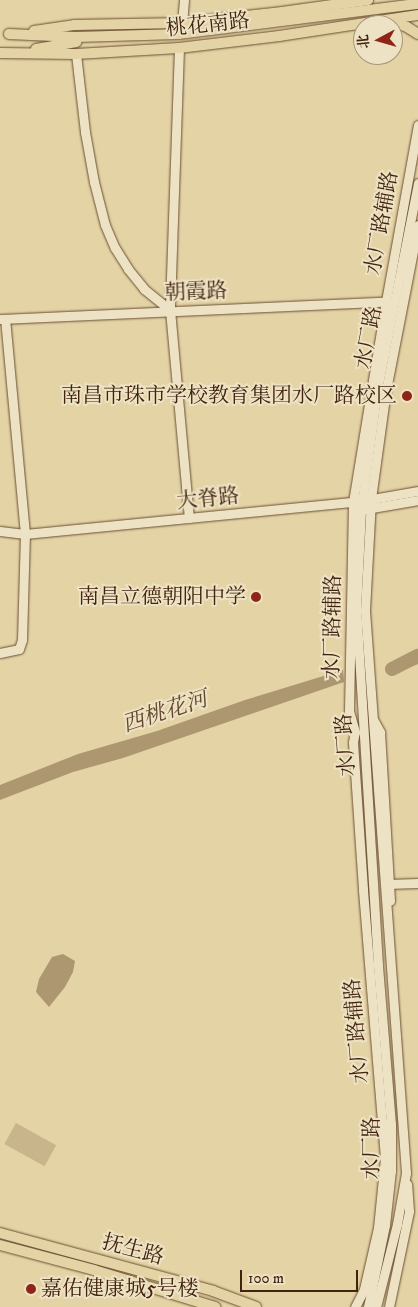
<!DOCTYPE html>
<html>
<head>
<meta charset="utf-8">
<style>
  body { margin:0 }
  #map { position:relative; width:418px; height:1307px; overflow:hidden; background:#e4d3a4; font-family:"IM FELL DW Pica","Noto Serif SC",serif }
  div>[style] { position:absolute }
  .green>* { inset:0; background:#c8b58b; transform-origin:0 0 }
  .water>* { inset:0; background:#ad9771 }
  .river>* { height:14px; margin:-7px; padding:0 7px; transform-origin:7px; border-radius:7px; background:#ad9771 }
  .roads { filter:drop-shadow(0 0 1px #6a4f34) drop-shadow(0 0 1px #6a4f34) }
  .minor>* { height:9px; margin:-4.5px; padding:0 4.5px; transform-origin:4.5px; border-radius:4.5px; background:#ede2c4 }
  .major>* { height:10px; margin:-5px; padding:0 5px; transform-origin:5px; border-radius:5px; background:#e4d3a4 }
  .dots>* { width:14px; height:14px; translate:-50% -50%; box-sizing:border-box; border:2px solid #ede2c4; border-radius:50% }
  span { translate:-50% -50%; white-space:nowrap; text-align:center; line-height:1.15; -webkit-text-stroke:4px #ede2c4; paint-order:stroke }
  .street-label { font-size:21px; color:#41230f }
  .poi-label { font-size:21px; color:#41230f }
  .right { translate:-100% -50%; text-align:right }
  .left { translate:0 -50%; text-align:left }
  .water-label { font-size:22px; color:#61462c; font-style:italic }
  .north { position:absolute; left:353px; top:15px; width:50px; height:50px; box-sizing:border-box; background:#ede2c4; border:1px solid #a8967c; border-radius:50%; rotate:264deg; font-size:14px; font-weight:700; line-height:20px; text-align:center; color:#41230f }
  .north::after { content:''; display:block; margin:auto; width:18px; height:22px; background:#8f2418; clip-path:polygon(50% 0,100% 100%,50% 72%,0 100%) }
  .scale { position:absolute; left:240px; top:1270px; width:118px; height:22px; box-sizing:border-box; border:2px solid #41230f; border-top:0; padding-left:6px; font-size:15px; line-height:18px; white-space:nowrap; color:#41230f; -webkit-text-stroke:4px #ede2c4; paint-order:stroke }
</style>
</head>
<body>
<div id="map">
  <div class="green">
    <i style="left:16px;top:1123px;width:46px;height:24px;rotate:29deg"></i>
  </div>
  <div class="water">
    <i style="clip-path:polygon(418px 649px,418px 664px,395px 673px,394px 662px)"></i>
    <i style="clip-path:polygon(343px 670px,344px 682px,123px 758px,73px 772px,0 800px,0 785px,78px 754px,157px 731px,245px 700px)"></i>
    <i style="clip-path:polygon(63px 954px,75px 961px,73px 972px,65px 987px,49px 1007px,36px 992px,39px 979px,52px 957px)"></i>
  </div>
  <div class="river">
    <i style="left:392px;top:669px;width:29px;rotate:-27deg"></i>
  </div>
  <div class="roads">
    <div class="minor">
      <i style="left:182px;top:23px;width:23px;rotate:-85deg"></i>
      <i style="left:179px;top:48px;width:262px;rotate:92deg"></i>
      <i style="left:170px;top:310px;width:209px;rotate:84.8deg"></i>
      <i style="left:76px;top:54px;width:79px;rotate:83.4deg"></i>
      <i style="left:85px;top:132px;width:51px;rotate:79.8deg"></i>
      <i style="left:94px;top:182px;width:44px;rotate:75.7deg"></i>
      <i style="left:105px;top:225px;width:25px;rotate:67deg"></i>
      <i style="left:115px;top:248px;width:25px;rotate:58deg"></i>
      <i style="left:128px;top:269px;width:26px;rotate:51deg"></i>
      <i style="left:144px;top:289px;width:33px;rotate:39deg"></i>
      <i style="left:0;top:319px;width:389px;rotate:-2.6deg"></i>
      <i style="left:366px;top:509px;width:53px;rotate:-9.8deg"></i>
      <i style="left:0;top:531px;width:25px;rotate:7deg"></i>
      <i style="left:25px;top:534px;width:338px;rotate:-5.6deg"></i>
      <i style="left:361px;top:501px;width:58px;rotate:-10deg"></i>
      <i style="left:0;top:653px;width:19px;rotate:-12deg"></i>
      <i style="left:19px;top:649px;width:9px;rotate:-72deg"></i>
      <i style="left:22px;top:640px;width:106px;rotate:-88.4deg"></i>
      <i style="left:25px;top:534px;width:216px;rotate:-95.3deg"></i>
      <i style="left:374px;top:721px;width:13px;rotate:61deg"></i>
      <i style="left:380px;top:732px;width:169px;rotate:86.6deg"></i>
      <i style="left:387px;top:884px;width:31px;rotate:-2deg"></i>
      <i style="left:355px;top:1307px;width:20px;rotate:-63deg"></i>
      <i style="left:364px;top:1289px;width:63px;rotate:-77.1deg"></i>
      <i style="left:378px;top:1228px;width:70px;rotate:-84.3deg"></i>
      <i style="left:385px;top:1158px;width:270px;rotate:-94.7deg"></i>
      <i style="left:363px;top:889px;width:147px;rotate:-93.9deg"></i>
      <i style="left:353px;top:742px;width:10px;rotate:-79deg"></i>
      <i style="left:355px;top:732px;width:22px;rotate:-106deg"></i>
      <i style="left:349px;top:711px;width:209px;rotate:-88.9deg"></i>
      <i style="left:353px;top:502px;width:204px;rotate:-80.7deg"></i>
      <i style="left:386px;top:301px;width:179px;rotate:-79.7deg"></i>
      <i style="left:368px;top:1307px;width:84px;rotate:-78.3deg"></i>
      <i style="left:385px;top:1225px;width:54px;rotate:-83.7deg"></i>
      <i style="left:391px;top:1171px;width:47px;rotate:-90deg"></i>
      <i style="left:391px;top:1124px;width:160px;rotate:-94.7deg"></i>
      <i style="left:378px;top:965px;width:356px;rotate:-93.5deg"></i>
      <i style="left:356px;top:610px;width:100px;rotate:-87.1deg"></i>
      <i style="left:361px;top:510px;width:121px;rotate:-82.4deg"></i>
      <i style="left:377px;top:390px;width:211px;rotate:-78.8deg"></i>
      <i style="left:376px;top:1307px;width:86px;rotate:-75.8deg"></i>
      <i style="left:397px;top:1224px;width:52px;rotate:-80deg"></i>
      <i style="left:406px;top:1173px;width:564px;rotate:-94.17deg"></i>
      <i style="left:365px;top:610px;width:111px;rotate:-86.9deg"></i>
      <i style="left:371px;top:499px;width:110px;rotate:-82.2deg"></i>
      <i style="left:386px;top:390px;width:168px;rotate:-79deg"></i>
      <i style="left:389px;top:1307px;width:98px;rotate:-78.2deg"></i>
      <i style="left:409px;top:1211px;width:27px;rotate:-94deg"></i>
    </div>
    <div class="major">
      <i style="left:388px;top:20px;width:20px;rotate:20deg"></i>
      <i style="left:407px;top:27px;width:13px;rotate:32deg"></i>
      <i style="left:34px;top:31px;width:40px;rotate:-8.5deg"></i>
      <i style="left:74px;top:25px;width:108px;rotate:-1.1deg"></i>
      <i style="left:182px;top:23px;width:101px;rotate:-6.3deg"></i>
      <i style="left:282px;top:12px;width:87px;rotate:-7.9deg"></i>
      <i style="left:9px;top:34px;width:67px;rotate:2.6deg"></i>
      <i style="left:76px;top:37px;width:103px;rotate:-1.7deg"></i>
      <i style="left:179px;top:34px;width:241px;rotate:-7.2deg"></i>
      <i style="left:36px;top:49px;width:41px;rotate:-9.9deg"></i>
      <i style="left:0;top:53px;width:76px;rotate:0.8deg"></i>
      <i style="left:76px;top:54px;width:103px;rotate:-3.3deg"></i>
      <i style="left:179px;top:48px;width:101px;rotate:-6.8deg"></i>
      <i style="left:279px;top:36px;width:141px;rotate:-8.6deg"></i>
      <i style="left:0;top:1233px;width:221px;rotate:15.2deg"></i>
      <i style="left:213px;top:1291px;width:46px;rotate:20.4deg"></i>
      <i style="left:0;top:1245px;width:97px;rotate:14.9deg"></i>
      <i style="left:94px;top:1270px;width:127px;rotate:17deg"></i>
    </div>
  </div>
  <div class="dots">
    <i style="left:407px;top:396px;background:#8f2418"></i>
    <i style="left:256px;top:597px;background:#8f2418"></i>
    <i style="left:31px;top:1289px;background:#8f2418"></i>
  </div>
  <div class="street-label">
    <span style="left:208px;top:25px;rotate:-6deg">桃花南路</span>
    <span style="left:382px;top:223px;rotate:-80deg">水厂路辅路</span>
    <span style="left:196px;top:292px;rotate:-2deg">朝霞路</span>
    <span style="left:369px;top:338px;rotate:-79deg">水厂路</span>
    <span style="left:208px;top:499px;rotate:-6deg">大脊路</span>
    <span style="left:333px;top:627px;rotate:-89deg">水厂路辅路</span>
    <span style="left:346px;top:745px;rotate:-94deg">水厂路</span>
    <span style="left:357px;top:1031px;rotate:-95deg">水厂路辅路</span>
    <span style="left:372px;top:1148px;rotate:-90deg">水厂路</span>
    <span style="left:133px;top:1250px;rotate:15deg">抚生路</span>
  </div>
  <div class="poi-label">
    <span class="right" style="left:397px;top:396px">南昌市珠市学校教育集团水厂路校区</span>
    <span class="right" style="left:246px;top:597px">南昌立德朝阳中学</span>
    <span class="left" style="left:41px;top:1289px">嘉佑健康城5号楼</span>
  </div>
  <div class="water-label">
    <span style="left:165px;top:712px;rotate:-18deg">西桃花河</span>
  </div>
  <div class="north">北</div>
  <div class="scale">100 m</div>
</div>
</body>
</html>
